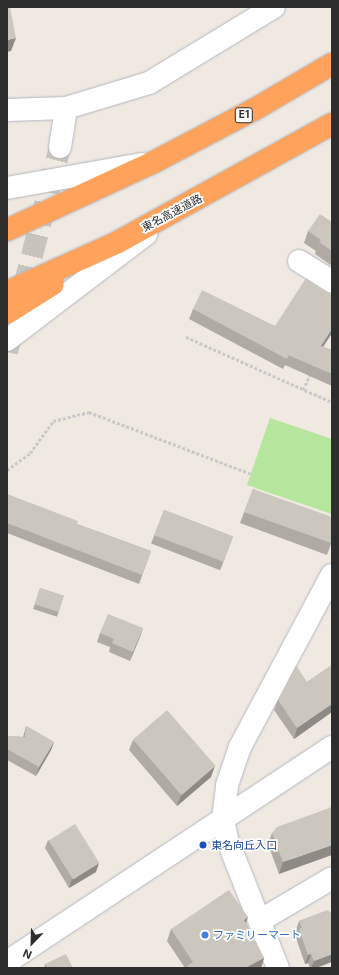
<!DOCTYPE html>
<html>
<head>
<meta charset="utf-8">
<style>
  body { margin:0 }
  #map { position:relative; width:339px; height:975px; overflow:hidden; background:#efe9e1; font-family:Inter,"Noto Sans JP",sans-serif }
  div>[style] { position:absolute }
  .green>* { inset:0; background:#b6e59e }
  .minor-tunnel>* { height:22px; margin-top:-11px; transform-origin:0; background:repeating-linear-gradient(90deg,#c8c4bd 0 22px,transparent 0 33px) }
  .path>* { height:2.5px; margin-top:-1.25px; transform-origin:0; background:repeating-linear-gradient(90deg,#c9c9c9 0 3px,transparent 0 5px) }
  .roads { filter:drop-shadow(0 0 1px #b4b7c1) drop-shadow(0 0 1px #b4b7c1) }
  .minor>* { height:22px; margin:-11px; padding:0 11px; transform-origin:11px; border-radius:11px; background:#fff }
  .highway>* { height:22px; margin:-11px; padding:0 11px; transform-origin:11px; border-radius:11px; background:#ffa35c }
  .wall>* { inset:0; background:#afaba4; transform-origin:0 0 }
  .shaded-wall>* { inset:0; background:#8e8b86 }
  .building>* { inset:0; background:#cbc7bf; transform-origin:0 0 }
  .dots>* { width:11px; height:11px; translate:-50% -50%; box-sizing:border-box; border:2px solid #fff; border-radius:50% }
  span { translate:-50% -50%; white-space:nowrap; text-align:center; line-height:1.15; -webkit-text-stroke:3.5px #fff; paint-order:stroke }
  .shield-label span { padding:1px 3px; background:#fff; border:1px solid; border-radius:3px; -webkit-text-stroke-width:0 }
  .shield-label { font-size:10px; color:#2e2e2e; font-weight:700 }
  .street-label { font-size:11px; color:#2e2e2e }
  .transit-label { font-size:11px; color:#164399 }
  .left { translate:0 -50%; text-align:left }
  .shop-label { font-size:11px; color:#366cbe }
  .frame { position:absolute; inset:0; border:8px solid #2e2e2e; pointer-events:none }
  .north { position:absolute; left:12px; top:923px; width:40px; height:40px; -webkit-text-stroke:3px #fff; paint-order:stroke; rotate:203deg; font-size:11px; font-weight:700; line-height:16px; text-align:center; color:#2e2e2e }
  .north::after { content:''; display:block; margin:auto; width:14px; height:18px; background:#2e2e2e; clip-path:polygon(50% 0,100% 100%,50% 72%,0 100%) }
</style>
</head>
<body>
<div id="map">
  <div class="green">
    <i style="clip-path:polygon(270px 418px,332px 439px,332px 514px,247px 485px)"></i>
  </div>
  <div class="minor-tunnel">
    <i style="left:7px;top:352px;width:212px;rotate:-75.5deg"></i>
  </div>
  <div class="path">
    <i style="left:186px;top:337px;width:160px;rotate:24deg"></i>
    <i style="left:303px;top:390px;width:17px;rotate:-66deg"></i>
    <i style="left:7px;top:470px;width:29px;rotate:-36deg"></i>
    <i style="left:30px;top:453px;width:39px;rotate:-54deg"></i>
    <i style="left:53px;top:421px;width:37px;rotate:-14deg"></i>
    <i style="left:89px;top:412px;width:173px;rotate:20.9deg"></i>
  </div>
  <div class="roads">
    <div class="minor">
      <i style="left:7px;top:110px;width:59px;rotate:-1.9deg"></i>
      <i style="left:66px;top:108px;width:87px;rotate:-16.8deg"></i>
      <i style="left:149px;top:83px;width:146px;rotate:-31.3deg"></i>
      <i style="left:60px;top:147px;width:39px;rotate:-81deg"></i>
      <i style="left:7px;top:188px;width:137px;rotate:-10.1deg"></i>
      <i style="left:299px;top:261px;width:39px;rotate:32deg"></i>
      <i style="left:7px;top:340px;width:175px;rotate:-37.3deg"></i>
      <i style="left:261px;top:920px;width:82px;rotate:-30.6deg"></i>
      <i style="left:7px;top:962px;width:390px;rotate:-33.5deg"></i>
      <i style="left:278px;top:968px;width:139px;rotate:-111.6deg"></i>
      <i style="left:227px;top:839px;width:20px;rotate:-101deg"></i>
      <i style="left:223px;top:819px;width:34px;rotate:-83deg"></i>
      <i style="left:227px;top:785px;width:40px;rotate:-71.1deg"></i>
      <i style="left:240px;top:747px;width:195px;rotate:-61.9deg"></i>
    </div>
    <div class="highway">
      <i style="left:7px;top:230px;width:162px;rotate:-24.8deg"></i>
      <i style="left:154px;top:162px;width:114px;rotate:-27.7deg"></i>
      <i style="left:255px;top:109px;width:89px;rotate:-30.3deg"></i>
      <i style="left:7px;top:292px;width:122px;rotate:-24.2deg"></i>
      <i style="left:118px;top:242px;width:244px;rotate:-28.9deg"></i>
      <i style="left:7px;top:313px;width:54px;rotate:-32.2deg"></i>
    </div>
  </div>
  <div class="wall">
    <i style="clip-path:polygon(332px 222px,332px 266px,315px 254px,316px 251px,304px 243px,308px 231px)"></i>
    <i style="clip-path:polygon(332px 295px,332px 333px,323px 347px,332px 350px,332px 386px,285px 365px,283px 369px,189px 319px,193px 309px,275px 326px)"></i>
    <i style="clip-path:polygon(253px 489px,332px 541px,327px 555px,240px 523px)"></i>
    <i style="clip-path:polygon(7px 494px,77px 524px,151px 551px,139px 584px,7px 533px)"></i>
    <i style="left:164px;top:510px;width:74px;height:36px;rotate:21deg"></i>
    <i style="left:40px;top:588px;width:25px;height:22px;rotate:18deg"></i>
    <i style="clip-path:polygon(143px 628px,130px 661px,109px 652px,110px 647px,97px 642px,100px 633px)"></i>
    <i style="clip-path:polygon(332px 665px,332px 712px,294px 739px,274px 710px,278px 700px,307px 682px)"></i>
    <i style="clip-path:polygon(26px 726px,54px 742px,51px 750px,36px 776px,7px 760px,7px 736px,23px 737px)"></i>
    <i style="clip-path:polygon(133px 740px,211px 777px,177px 806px,129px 750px)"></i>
    <i style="clip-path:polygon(332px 807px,279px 874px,268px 844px,272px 833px)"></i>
    <i style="clip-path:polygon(48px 840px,96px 872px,69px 888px,45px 848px)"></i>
    <i style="clip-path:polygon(328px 910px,316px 968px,310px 968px,308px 963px,305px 964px,296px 938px,297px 933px,296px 930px,299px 921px)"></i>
    <i style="clip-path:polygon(248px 917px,246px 923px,264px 958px,261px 968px,185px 968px,167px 941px,171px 929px)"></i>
    <i style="clip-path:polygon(45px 964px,73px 968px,44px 968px)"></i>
  </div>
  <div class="shaded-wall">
    <i style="clip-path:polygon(16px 38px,11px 51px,7px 52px,7px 40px)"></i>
    <i style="clip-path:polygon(332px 329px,332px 333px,317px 356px,321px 346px)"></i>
    <i style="clip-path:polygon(143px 628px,140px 637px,130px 661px,133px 652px)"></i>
    <i style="clip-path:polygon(332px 704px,332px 712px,294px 739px,297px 728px)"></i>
    <i style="clip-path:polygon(54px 742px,51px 750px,36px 776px,39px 767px)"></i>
    <i style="clip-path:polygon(215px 766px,211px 777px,177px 806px,181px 795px)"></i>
    <i style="clip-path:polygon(332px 845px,332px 855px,279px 874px,283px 862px)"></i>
    <i style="clip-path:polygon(99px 863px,96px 872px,69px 888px,72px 879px)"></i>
    <i style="clip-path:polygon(248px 917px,243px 929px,244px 920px)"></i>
    <i style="clip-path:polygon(311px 954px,308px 963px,305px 964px,308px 955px)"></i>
    <i style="clip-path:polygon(332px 954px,332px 962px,316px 968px,311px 968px,314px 961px)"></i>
    <i style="clip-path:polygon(264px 958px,261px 968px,245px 968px)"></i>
  </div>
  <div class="building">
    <i style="clip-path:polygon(7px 7px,10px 7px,16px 38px,7px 40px)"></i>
    <i style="clip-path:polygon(320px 214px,332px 222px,332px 251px,319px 242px,321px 240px,308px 231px)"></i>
    <i style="clip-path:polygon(306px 278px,332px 295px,332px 329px,321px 346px,332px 350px,332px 374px,288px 355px,287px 359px,193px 309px,202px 290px,275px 326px)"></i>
    <i style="clip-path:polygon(253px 489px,332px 517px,332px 541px,331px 543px,244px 512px)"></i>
    <i style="clip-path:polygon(7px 494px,78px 521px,77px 524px,151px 551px,142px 575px,7px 523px)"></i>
    <i style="left:164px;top:510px;width:74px;height:27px;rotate:21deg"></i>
    <i style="left:40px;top:588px;width:25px;height:17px;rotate:18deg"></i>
    <i style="clip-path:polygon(108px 614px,143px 628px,133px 652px,112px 643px,114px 639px,100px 633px)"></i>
    <i style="clip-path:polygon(296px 665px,307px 682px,332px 665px,332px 704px,297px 728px,278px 700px)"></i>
    <i style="left:167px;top:710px;width:74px;height:45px;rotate:49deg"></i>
    <i style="clip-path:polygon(26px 726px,54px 742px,39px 767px,7px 749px,7px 736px,25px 737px)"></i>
    <i style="clip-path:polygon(332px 807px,332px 845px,283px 862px,272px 833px,277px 827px)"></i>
    <i style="left:75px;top:824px;width:46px;height:31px;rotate:58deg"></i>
    <i style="clip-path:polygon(229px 890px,248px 917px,244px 920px,264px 958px,245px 968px,188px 968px,187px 966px,193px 962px,171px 929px)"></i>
    <i style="clip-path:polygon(328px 910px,332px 914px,332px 954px,314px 961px,311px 954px,308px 955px,299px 929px,302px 928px,299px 921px)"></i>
    <i style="clip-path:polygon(66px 954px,73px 968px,47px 968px,45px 964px)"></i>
  </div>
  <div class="dots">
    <i style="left:203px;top:845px;background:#1a4fb4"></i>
    <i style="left:205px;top:935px;background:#3f7fe0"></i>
  </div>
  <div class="shield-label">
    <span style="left:244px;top:115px">E1</span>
  </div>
  <div class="street-label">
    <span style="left:172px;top:213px;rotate:-28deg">東名高速道路</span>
  </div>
  <div class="transit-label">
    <span class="left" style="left:211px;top:845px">東名向丘入口</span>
  </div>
  <div class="shop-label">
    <span class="left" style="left:213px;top:935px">ファミリーマート</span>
  </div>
  <div class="frame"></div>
  <div class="north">N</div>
</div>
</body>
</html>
